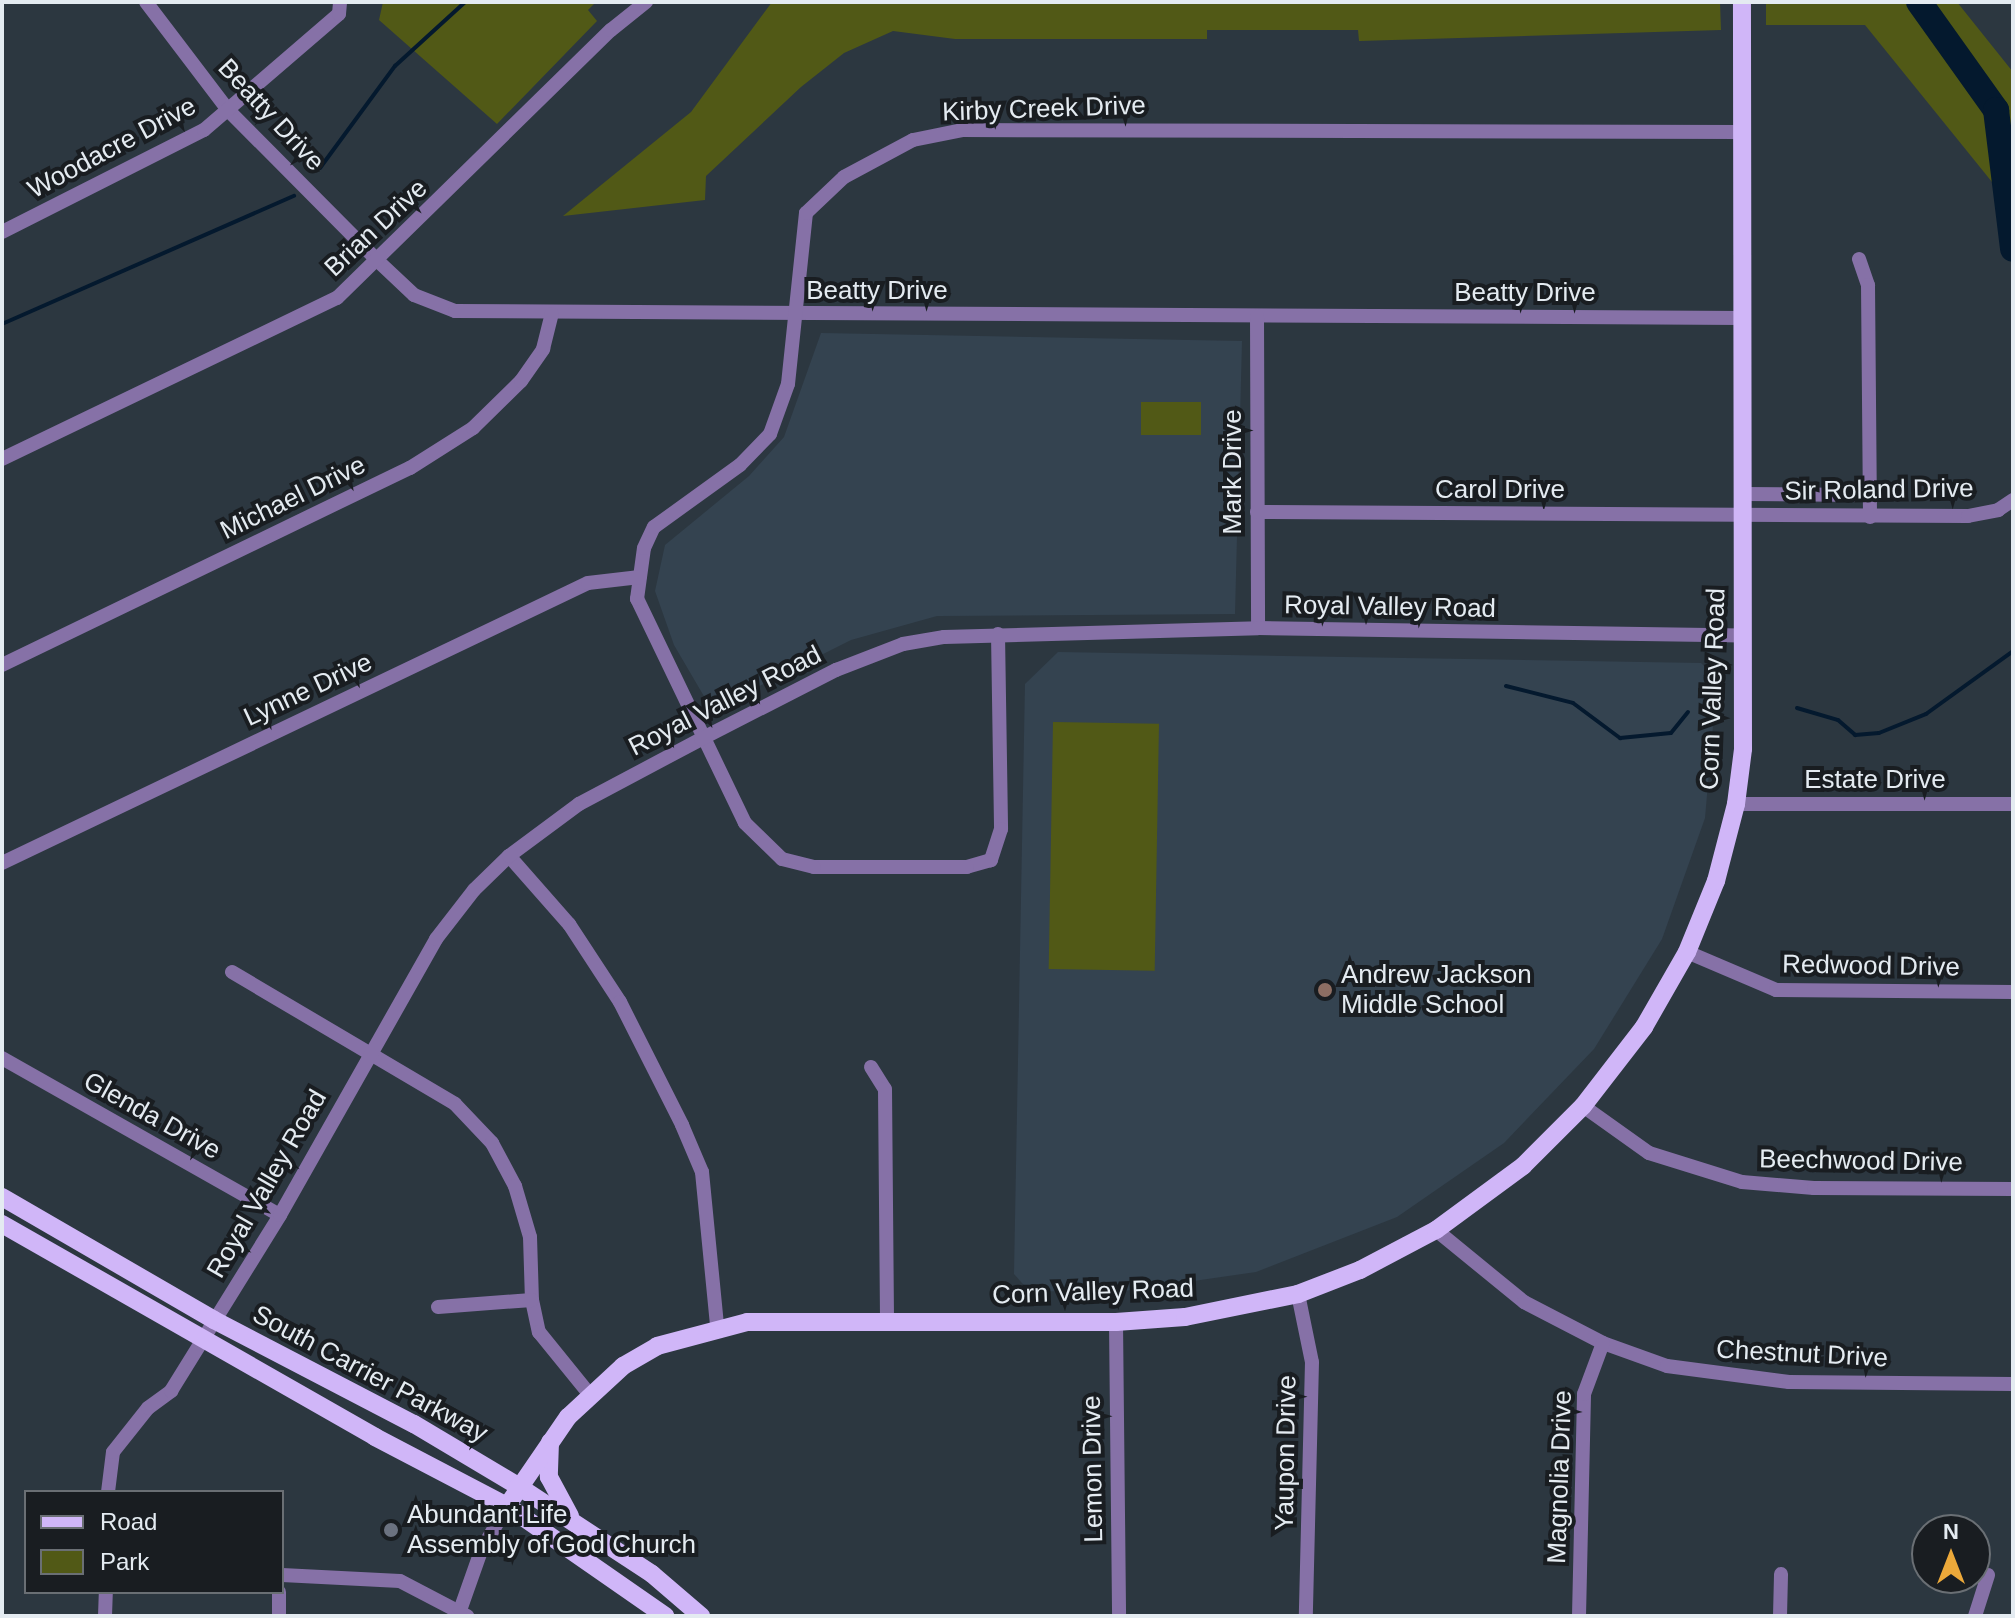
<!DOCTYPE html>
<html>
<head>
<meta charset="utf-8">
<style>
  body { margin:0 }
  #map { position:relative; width:2015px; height:1618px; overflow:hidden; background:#2c3740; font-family:Helvetica,sans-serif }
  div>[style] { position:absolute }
  .built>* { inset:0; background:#344350 }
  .green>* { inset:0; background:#515916; transform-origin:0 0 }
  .stream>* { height:4px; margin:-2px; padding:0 2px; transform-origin:2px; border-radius:2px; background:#04192e }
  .river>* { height:26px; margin:-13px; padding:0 13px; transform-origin:13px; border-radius:13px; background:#04192e }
  .minor>* { height:14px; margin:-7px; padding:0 7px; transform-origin:7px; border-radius:7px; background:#8671a7 }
  .major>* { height:18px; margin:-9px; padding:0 9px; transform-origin:9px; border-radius:9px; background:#d0b6f8 }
  .dots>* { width:22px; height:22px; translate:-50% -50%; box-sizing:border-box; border:4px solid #191d21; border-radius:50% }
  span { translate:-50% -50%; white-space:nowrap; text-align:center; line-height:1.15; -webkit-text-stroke:8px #191d21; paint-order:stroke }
  .street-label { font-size:26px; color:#e4ebf1 }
  .poi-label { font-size:26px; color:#e4ebf1 }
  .left { translate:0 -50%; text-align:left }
  .frame { position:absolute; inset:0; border:4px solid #e4ebf1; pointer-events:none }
  .legend { position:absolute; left:24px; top:1490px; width:260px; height:104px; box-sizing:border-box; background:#191d21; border:2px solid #6a6f74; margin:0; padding:10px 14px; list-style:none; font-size:24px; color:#e4ebf1 }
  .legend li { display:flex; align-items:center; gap:16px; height:40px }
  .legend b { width:40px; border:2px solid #6a6f74 }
  .north { position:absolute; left:1911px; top:1514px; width:80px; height:80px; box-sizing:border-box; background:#191d21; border:2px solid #6a6f74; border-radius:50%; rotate:0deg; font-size:22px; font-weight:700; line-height:32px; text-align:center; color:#e4ebf1 }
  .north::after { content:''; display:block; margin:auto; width:28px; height:36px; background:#eca93a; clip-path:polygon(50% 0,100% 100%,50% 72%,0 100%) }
</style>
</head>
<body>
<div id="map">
  <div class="built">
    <i style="clip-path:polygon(821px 333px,1242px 341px,1235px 614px,937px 616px,851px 640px,712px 710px,674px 645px,655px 591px,665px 545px,749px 476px,784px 437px)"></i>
    <i style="clip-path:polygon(1058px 652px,1701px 663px,1717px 679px,1705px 818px,1662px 939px,1594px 1049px,1504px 1143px,1397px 1217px,1256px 1272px,1117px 1292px,1029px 1291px,1014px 1274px,1025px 684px)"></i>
  </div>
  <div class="green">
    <i style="clip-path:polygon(383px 2px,596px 2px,588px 10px,597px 21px,497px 124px,379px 20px)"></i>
    <i style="clip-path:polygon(772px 2px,1720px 2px,1721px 30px,1359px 41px,1358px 30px,1207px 30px,1207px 39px,955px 39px,893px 31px,844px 53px,801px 87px,706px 176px,705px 200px,563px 216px,691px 112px)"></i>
    <i style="clip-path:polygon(1766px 2px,1957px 2px,2013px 72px,2013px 208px,1865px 25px,1766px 25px)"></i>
    <i style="left:1201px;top:402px;width:33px;height:60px;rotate:90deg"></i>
    <i style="left:1053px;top:722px;width:106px;height:247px;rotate:1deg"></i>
  </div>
  <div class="stream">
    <i style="left:320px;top:168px;width:127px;rotate:-53.7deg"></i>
    <i style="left:395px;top:66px;width:95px;rotate:-42.4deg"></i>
    <i style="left:2px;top:324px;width:319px;rotate:-23.7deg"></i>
    <i style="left:1506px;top:686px;width:69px;rotate:14.2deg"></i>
    <i style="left:1573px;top:703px;width:59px;rotate:36.7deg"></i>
    <i style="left:1620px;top:738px;width:51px;rotate:-5.6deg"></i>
    <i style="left:1671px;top:733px;width:27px;rotate:-51deg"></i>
    <i style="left:1797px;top:708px;width:43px;rotate:16.3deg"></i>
    <i style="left:1838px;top:720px;width:23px;rotate:41deg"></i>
    <i style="left:1855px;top:735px;width:24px;rotate:-5deg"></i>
    <i style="left:1879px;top:733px;width:51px;rotate:-22deg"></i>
    <i style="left:1926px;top:714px;width:107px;rotate:-35.9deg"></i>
  </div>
  <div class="river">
    <i style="left:1919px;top:2px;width:133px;rotate:54.5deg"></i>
    <i style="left:1996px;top:110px;width:140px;rotate:83deg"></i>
  </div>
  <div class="minor">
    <i style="left:146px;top:2px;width:136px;rotate:52.8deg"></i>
    <i style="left:228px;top:110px;width:214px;rotate:45.2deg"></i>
    <i style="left:379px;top:262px;width:48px;rotate:43.3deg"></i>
    <i style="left:414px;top:295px;width:44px;rotate:21.3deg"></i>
    <i style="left:455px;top:311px;width:1287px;rotate:0.31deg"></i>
    <i style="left:2px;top:232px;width:226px;rotate:-26.8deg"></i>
    <i style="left:204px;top:130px;width:178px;rotate:-40.7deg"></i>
    <i style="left:339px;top:14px;width:12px;rotate:-85deg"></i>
    <i style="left:1859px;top:259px;width:28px;rotate:71deg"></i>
    <i style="left:1868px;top:285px;width:232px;rotate:89.5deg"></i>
    <i style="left:1257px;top:316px;width:312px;rotate:89.8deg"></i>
    <i style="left:2px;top:459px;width:372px;rotate:-25.7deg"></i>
    <i style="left:337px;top:298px;width:383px;rotate:-44.4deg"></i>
    <i style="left:611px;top:30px;width:45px;rotate:-38.7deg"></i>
    <i style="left:1744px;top:494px;width:126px;rotate:0.5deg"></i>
    <i style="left:1257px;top:512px;width:711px;rotate:0.32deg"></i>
    <i style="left:1968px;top:516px;width:31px;rotate:-11deg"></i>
    <i style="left:1998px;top:510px;width:18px;rotate:-34deg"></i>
    <i style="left:998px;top:634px;width:195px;rotate:89.1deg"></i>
    <i style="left:1001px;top:829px;width:33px;rotate:108deg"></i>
    <i style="left:991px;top:860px;width:25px;rotate:164deg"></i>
    <i style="left:967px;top:867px;width:153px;rotate:180deg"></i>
    <i style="left:814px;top:867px;width:33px;rotate:-166deg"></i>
    <i style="left:782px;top:859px;width:52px;rotate:-135.8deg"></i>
    <i style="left:745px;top:823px;width:249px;rotate:-115.7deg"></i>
    <i style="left:637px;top:599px;width:51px;rotate:-82.2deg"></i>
    <i style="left:644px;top:548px;width:23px;rotate:-65deg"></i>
    <i style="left:654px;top:527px;width:106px;rotate:-35.8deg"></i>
    <i style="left:740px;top:465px;width:43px;rotate:-45.9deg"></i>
    <i style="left:770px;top:434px;width:53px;rotate:-70.2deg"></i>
    <i style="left:788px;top:384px;width:172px;rotate:-84deg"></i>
    <i style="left:806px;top:213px;width:52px;rotate:-43.5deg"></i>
    <i style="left:844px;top:177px;width:78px;rotate:-28.2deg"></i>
    <i style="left:913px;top:140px;width:50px;rotate:-11.5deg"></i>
    <i style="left:962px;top:130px;width:780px;rotate:0.15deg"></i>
    <i style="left:2px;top:665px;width:453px;rotate:-25.8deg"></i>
    <i style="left:410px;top:468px;width:75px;rotate:-32.4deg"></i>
    <i style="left:473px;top:428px;width:67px;rotate:-44.4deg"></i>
    <i style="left:521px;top:381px;width:39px;rotate:-55deg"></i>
    <i style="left:543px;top:349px;width:36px;rotate:-76deg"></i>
    <i style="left:1736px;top:804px;width:277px"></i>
    <i style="left:509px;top:856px;width:91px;rotate:48.6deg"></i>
    <i style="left:569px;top:924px;width:93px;rotate:56.8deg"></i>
    <i style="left:620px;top:1002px;width:138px;rotate:63.2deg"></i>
    <i style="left:682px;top:1125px;width:51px;rotate:66.9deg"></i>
    <i style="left:702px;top:1172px;width:155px;rotate:84.4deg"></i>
    <i style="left:2px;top:863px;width:649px;rotate:-25.54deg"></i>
    <i style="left:588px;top:583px;width:52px;rotate:-6.6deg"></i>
    <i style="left:1687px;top:952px;width:97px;rotate:23.1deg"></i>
    <i style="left:1776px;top:990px;width:237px;rotate:0.5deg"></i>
    <i style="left:232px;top:972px;width:259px;rotate:30.6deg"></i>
    <i style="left:455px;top:1104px;width:54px;rotate:46.5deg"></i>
    <i style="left:492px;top:1143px;width:49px;rotate:61.9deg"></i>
    <i style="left:515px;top:1186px;width:53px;rotate:73.6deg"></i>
    <i style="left:530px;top:1237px;width:63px;rotate:88.2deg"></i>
    <i style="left:532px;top:1300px;width:33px;rotate:78deg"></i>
    <i style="left:539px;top:1332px;width:81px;rotate:51deg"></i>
    <i style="left:2px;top:1058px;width:319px;rotate:29.5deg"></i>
    <i style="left:871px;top:1067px;width:26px;rotate:58deg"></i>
    <i style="left:885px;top:1089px;width:233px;rotate:89.5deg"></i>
    <i style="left:1583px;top:1106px;width:81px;rotate:35.5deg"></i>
    <i style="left:1649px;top:1153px;width:97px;rotate:17.3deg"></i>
    <i style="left:1742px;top:1182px;width:72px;rotate:4.8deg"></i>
    <i style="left:1814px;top:1188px;width:199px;rotate:0.3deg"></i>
    <i style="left:1436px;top:1230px;width:114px;rotate:39.3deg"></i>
    <i style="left:1524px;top:1302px;width:89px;rotate:27.4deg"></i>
    <i style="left:1603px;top:1343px;width:68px;rotate:19.8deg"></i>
    <i style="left:1667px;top:1366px;width:123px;rotate:7.5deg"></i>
    <i style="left:1789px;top:1382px;width:224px;rotate:0.5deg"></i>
    <i style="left:1298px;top:1294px;width:69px;rotate:78.4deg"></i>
    <i style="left:1312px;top:1362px;width:254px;rotate:91.4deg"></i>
    <i style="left:438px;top:1307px;width:94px;rotate:-4.3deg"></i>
    <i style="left:1116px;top:1322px;width:294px;rotate:89.4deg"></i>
    <i style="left:108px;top:1492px;width:40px;rotate:-82.9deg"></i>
    <i style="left:113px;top:1452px;width:56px;rotate:-51.5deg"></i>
    <i style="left:148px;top:1408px;width:29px;rotate:-36deg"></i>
    <i style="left:171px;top:1391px;width:207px;rotate:-58.2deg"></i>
    <i style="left:280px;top:1215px;width:317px;rotate:-60.5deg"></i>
    <i style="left:436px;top:939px;width:62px;rotate:-52.2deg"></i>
    <i style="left:474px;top:890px;width:49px;rotate:-44.2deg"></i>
    <i style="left:509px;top:856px;width:87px;rotate:-36.6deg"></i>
    <i style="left:579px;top:804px;width:138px;rotate:-28deg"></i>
    <i style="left:701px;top:739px;width:152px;rotate:-27.1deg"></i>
    <i style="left:836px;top:670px;width:72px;rotate:-21.2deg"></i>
    <i style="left:903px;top:644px;width:42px;rotate:-9.7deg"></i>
    <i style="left:944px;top:637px;width:314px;rotate:-1.6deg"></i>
    <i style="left:1258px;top:628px;width:484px;rotate:0.9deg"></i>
    <i style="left:282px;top:1575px;width:118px;rotate:2.9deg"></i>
    <i style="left:400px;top:1581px;width:76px;rotate:27.6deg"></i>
    <i style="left:105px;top:1616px;width:24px;rotate:-88deg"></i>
    <i style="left:279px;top:1616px;width:24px;rotate:-90deg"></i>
    <i style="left:458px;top:1616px;width:69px;rotate:-70.5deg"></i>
    <i style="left:481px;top:1551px;width:52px;rotate:-60deg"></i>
    <i style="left:1579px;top:1616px;width:222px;rotate:-88.7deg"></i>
    <i style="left:1584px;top:1394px;width:54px;rotate:-69.6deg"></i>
    <i style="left:1780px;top:1616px;width:42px;rotate:-88.6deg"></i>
    <i style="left:1975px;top:1616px;width:43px;rotate:-72.4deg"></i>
  </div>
  <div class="major">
    <i style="left:2px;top:1197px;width:245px;rotate:30.1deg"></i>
    <i style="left:214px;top:1320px;width:225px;rotate:27.5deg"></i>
    <i style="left:414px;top:1424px;width:121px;rotate:30.8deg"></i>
    <i style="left:518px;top:1486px;width:160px;rotate:33.3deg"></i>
    <i style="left:652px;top:1574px;width:65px;rotate:40.6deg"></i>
    <i style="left:2px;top:1224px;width:430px;rotate:29.7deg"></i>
    <i style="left:375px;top:1437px;width:149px;rotate:27.6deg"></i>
    <i style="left:507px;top:1506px;width:193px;rotate:34.8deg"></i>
    <i style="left:550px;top:1442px;width:35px;rotate:92deg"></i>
    <i style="left:549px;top:1477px;width:44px;rotate:61.7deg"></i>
    <i style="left:507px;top:1506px;width:108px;rotate:-55.6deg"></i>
    <i style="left:568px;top:1417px;width:75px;rotate:-42.8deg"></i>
    <i style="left:623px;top:1366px;width:39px;rotate:-30deg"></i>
    <i style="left:657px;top:1346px;width:93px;rotate:-14.9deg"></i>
    <i style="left:747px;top:1322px;width:369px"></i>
    <i style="left:1116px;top:1322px;width:69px;rotate:-4.1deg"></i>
    <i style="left:1185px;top:1317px;width:115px;rotate:-11.5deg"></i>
    <i style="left:1298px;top:1294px;width:66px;rotate:-21.2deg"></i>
    <i style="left:1360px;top:1270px;width:86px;rotate:-27.8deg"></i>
    <i style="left:1436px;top:1230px;width:108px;rotate:-36.3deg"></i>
    <i style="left:1523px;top:1166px;width:85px;rotate:-45deg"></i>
    <i style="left:1583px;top:1106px;width:100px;rotate:-52.3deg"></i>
    <i style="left:1644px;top:1027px;width:86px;rotate:-60.2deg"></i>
    <i style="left:1687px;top:952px;width:77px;rotate:-67.8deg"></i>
    <i style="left:1716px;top:881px;width:80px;rotate:-75.4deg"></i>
    <i style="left:1736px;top:804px;width:55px;rotate:-82.7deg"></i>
    <i style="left:1743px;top:749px;width:747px;rotate:-90.08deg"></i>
  </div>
  <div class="dots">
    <i style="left:1325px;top:990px;background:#8d6e63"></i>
    <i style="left:391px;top:1530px;background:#6b7280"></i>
  </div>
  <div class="street-label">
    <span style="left:1044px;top:109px;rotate:-2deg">Kirby Creek Drive</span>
    <span style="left:271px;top:115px;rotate:47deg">Beatty Drive</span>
    <span style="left:112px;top:148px;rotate:-28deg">Woodacre Drive</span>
    <span style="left:376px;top:228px;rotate:-43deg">Brian Drive</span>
    <span style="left:877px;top:291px">Beatty Drive</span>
    <span style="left:1525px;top:293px">Beatty Drive</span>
    <span style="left:1233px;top:472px;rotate:-90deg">Mark Drive</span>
    <span style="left:1500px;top:490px">Carol Drive</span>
    <span style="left:1879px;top:490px;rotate:-1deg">Sir Roland Drive</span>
    <span style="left:293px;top:498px;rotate:-26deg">Michael Drive</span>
    <span style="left:1390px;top:607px;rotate:1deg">Royal Valley Road</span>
    <span style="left:1713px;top:689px;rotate:-88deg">Corn Valley Road</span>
    <span style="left:308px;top:690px;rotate:-25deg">Lynne Drive</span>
    <span style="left:725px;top:701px;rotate:-27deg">Royal Valley Road</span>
    <span style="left:1875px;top:780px">Estate Drive</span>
    <span style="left:1871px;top:966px;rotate:1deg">Redwood Drive</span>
    <span style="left:152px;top:1116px;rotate:29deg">Glenda Drive</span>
    <span style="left:1861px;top:1161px;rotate:1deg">Beechwood Drive</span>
    <span style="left:267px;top:1184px;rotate:-60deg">Royal Valley Road</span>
    <span style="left:1093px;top:1292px;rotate:-2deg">Corn Valley Road</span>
    <span style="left:1802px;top:1354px;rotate:3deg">Chestnut Drive</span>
    <span style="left:370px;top:1374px;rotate:28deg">South Carrier Parkway</span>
    <span style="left:1286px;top:1453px;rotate:-89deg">Yaupon Drive</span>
    <span style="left:1093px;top:1469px;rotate:-91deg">Lemon Drive</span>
    <span style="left:1560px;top:1477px;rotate:-88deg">Magnolia Drive</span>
  </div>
  <div class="poi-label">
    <span class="left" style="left:1341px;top:990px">Andrew Jackson<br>Middle School</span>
    <span class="left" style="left:407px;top:1530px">Abundant Life<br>Assembly of God Church</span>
  </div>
  <div class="frame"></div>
  <ul class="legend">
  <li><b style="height:10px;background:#d0b6f8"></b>Road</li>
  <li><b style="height:22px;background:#515916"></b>Park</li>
  </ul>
  <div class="north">N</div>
</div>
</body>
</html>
